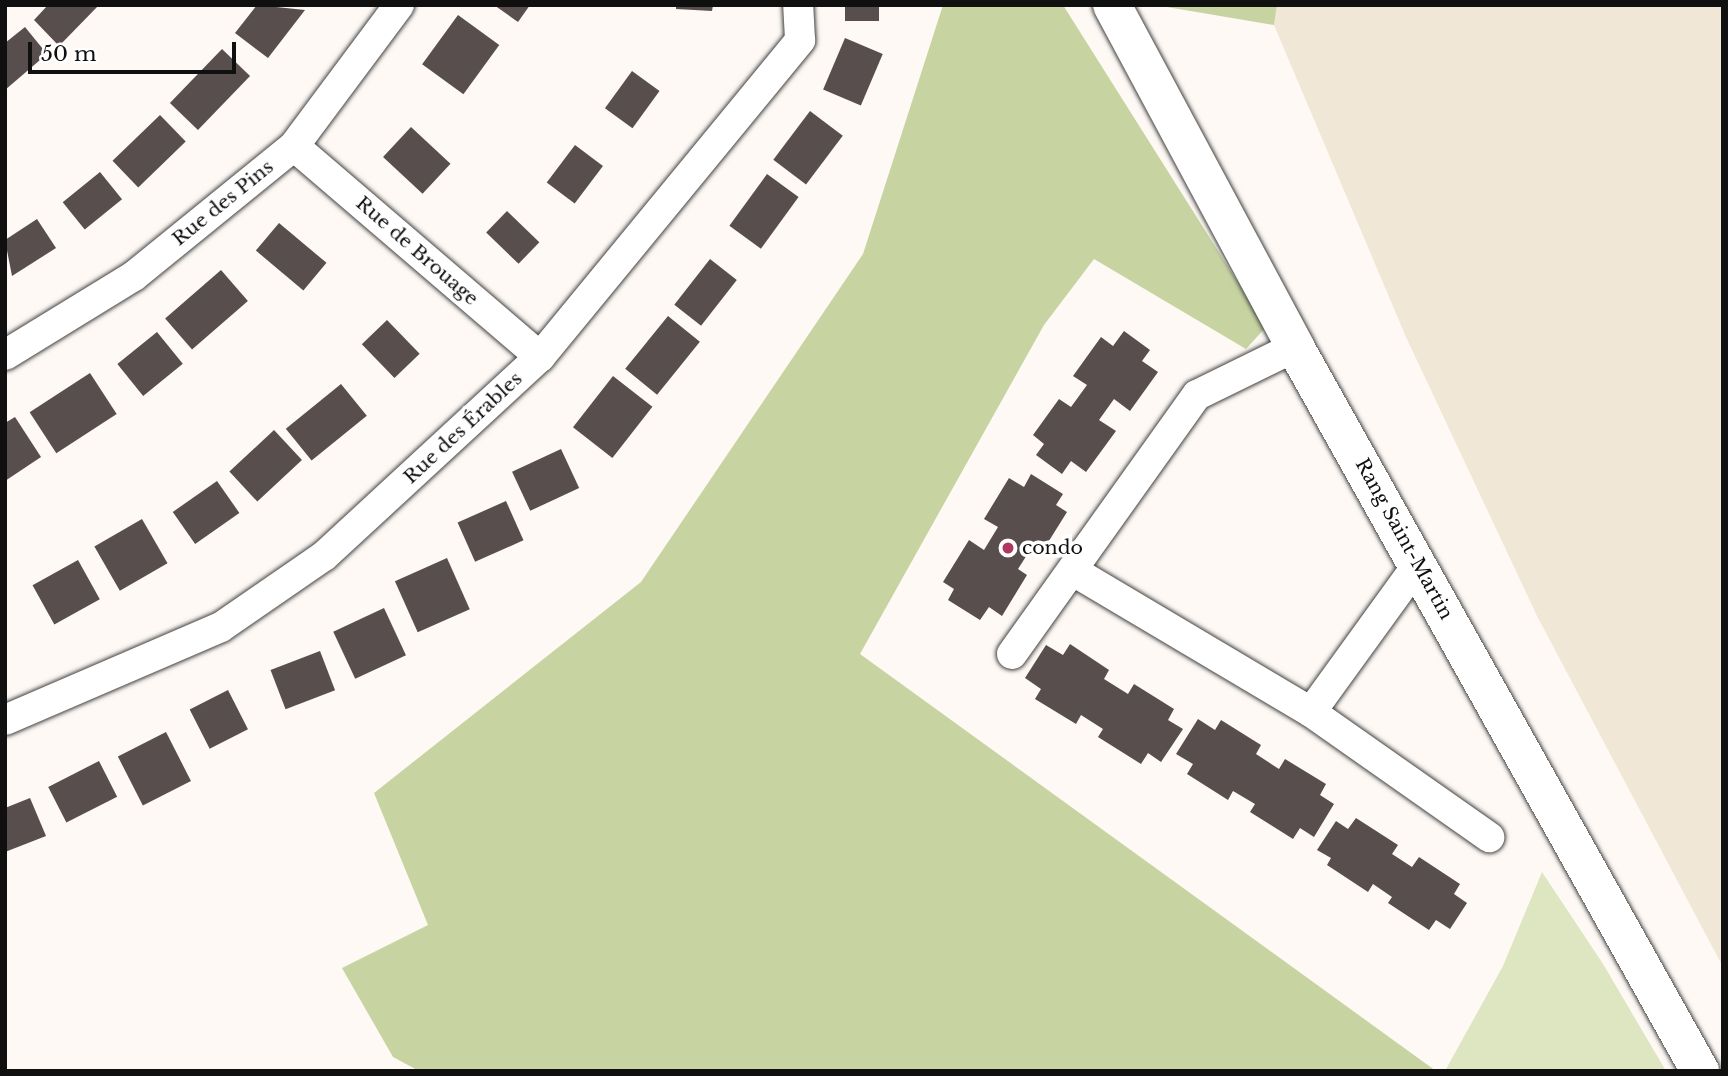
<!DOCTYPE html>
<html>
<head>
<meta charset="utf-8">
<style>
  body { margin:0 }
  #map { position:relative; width:1728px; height:1076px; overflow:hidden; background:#fef9f4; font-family:"Libre Baskerville",serif }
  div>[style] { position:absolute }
  .farmland>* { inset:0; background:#f1e7d6 }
  .green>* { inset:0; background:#dee5c1 }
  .forest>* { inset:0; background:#c7d4a2 }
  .building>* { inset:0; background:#574e4d; transform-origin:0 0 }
  .roads { filter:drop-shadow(0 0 2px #434343) drop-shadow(0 0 2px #434343) }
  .minor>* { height:30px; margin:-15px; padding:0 15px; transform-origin:15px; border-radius:15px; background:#fff }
  .tertiary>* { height:38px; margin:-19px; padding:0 19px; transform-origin:19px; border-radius:19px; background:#fff }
  .dots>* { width:19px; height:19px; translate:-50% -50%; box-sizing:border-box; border:4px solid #fff; border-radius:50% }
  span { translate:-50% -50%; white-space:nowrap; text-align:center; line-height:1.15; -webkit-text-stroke:7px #fff; paint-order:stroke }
  .street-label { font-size:19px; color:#101010 }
  .poi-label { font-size:19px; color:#101010 }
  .left { translate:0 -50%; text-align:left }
  .frame { position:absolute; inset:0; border:7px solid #101010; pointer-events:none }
  .scale { position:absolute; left:28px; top:42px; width:208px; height:32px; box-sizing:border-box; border:4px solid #101010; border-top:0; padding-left:9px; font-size:21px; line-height:24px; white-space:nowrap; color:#101010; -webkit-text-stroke:5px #fff; paint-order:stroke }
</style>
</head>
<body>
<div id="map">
  <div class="farmland">
    <i style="clip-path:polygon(1277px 5px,1723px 5px,1723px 967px,1537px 616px,1406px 337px,1274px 25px)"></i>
  </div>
  <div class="green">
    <i style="clip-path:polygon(1542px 872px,1603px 964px,1666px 1071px,1445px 1071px,1503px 966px)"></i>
  </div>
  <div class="forest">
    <i style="clip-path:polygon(943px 5px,1063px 5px,1266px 327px,1246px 349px,1094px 259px,1044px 325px,860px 654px,1436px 1071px,419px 1071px,393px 1057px,342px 968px,428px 925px,374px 793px,641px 582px,863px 254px)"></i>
    <i style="clip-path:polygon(1155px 5px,1277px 5px,1274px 25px)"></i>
  </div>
  <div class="building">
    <i style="clip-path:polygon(48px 5px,99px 5px,59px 46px,34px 20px)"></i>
    <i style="clip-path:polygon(257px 5px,305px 10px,268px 58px,235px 33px)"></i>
    <i style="clip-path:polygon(494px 5px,530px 5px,518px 22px)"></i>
    <i style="clip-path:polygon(676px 5px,713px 5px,712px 11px,676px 9px)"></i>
    <i style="left:845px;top:5px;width:34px;height:16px"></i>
    <i style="left:458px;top:15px;width:51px;height:61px;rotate:36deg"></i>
    <i style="clip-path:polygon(25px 27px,47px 54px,5px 90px,5px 43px)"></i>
    <i style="left:845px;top:38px;width:41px;height:56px;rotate:23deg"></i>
    <i style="left:222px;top:49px;width:39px;height:75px;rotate:44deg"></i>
    <i style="left:632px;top:71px;width:34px;height:46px;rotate:36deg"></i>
    <i style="left:810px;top:111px;width:41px;height:61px;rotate:37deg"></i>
    <i style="left:160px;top:115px;width:37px;height:66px;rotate:46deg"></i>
    <i style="left:411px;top:127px;width:54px;height:41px;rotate:43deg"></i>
    <i style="left:575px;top:145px;width:35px;height:47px;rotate:37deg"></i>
    <i style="left:100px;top:172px;width:35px;height:48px;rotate:51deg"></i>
    <i style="left:767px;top:174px;width:39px;height:64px;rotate:36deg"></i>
    <i style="left:507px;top:211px;width:45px;height:30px;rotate:44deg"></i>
    <i style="clip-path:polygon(37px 219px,56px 248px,12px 276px,5px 240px)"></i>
    <i style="left:279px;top:223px;width:62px;height:36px;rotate:40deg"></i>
    <i style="left:710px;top:259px;width:34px;height:58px;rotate:38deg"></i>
    <i style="left:221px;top:270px;width:41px;height:74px;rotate:49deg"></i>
    <i style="left:668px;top:316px;width:41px;height:68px;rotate:39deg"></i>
    <i style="left:387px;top:320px;width:47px;height:35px;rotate:46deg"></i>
    <i style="clip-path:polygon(1124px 331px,1150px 350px,1142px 361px,1158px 372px,1130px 411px,1114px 399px,1099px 420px,1116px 431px,1086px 472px,1071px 461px,1062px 474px,1036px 455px,1044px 444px,1033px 435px,1059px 399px,1071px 407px,1087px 385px,1073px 376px,1101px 337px,1113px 346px)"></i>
    <i style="left:157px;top:332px;width:41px;height:51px;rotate:51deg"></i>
    <i style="left:90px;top:373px;width:49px;height:72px;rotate:57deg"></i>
    <i style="left:613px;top:376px;width:50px;height:65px;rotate:38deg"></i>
    <i style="left:341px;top:384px;width:41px;height:71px;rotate:51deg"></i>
    <i style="clip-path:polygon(15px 417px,41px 457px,5px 481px,5px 423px)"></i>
    <i style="left:274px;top:430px;width:41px;height:61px;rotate:47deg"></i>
    <i style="left:561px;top:449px;width:43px;height:54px;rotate:65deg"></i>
    <i style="clip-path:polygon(1031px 474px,1063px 494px,1056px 505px,1067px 512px,1042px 552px,1032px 547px,1018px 569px,1027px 575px,1002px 616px,989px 607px,980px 620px,948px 600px,954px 589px,943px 582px,969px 540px,984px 550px,998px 527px,984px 519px,1009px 478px,1024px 487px)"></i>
    <i style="left:217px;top:481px;width:39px;height:54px;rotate:55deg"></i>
    <i style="left:506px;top:501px;width:43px;height:53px;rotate:66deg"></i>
    <i style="left:142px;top:519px;width:51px;height:55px;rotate:60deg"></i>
    <i style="left:447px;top:558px;width:56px;height:57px;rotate:66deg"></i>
    <i style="left:78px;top:560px;width:45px;height:52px;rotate:61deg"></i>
    <i style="left:384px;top:608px;width:52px;height:56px;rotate:65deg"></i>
    <i style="clip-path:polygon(1070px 644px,1109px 670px,1104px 679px,1128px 694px,1134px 684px,1174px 709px,1168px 720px,1183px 729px,1161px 762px,1148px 753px,1141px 764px,1098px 737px,1103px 729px,1081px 715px,1076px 724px,1035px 699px,1041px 689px,1025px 678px,1046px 645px,1063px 655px)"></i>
    <i style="left:320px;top:651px;width:42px;height:53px;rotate:69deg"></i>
    <i style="left:228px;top:690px;width:44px;height:43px;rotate:63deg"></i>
    <i style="clip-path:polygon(1198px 719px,1215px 730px,1221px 720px,1261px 745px,1256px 754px,1279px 769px,1285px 759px,1326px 784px,1320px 795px,1334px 804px,1314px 837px,1300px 828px,1293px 839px,1250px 812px,1255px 804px,1233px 791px,1228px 800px,1187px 774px,1193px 764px,1176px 754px)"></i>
    <i style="left:166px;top:732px;width:55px;height:54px;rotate:63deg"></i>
    <i style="left:99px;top:761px;width:40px;height:57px;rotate:63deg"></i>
    <i style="clip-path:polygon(30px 798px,46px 836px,5px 852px,5px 808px)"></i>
    <i style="clip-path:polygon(1356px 818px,1398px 845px,1392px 854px,1412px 867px,1419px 857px,1460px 884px,1454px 894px,1467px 903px,1450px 929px,1436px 920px,1429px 930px,1388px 903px,1392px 897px,1373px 884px,1368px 892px,1327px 865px,1331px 858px,1317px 850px,1336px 821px,1348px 829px)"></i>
  </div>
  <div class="roads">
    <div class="minor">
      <i style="left:294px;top:146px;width:324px;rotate:40.6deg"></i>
      <i style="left:5px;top:355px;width:151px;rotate:-31.5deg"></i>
      <i style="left:134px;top:276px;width:206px;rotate:-39.1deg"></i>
      <i style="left:294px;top:146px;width:176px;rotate:-53.3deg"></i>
      <i style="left:1075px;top:572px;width:274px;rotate:30.7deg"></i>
      <i style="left:1311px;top:712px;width:218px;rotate:35.1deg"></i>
      <i style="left:1012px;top:654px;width:318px;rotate:-54.5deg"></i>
      <i style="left:1197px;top:395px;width:109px;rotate:-26.1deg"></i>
      <i style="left:1311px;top:712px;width:183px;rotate:-54.1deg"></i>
      <i style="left:5px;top:720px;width:235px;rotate:-23.3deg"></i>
      <i style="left:221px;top:627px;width:125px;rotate:-34.6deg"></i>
      <i style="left:324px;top:556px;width:294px;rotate:-42.7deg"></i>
      <i style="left:540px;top:357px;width:410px;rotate:-50.6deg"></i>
      <i style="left:800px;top:40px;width:35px;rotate:-93deg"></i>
    </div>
    <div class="tertiary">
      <i style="left:1112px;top:5px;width:388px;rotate:61.8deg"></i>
      <i style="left:1295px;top:347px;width:830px;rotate:60.78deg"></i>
    </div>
  </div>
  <div class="dots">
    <i style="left:1008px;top:548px;background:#b03860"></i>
  </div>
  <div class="street-label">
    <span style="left:223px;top:203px;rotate:-39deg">Rue des Pins</span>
    <span style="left:417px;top:251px;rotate:41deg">Rue de Brouage</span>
    <span style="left:463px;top:428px;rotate:-43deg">Rue des Érables</span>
    <span style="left:1404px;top:539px;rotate:61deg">Rang Saint-Martin</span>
  </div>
  <div class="poi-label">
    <span class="left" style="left:1022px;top:548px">condo</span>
  </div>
  <div class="frame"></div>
  <div class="scale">50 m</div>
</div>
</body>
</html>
